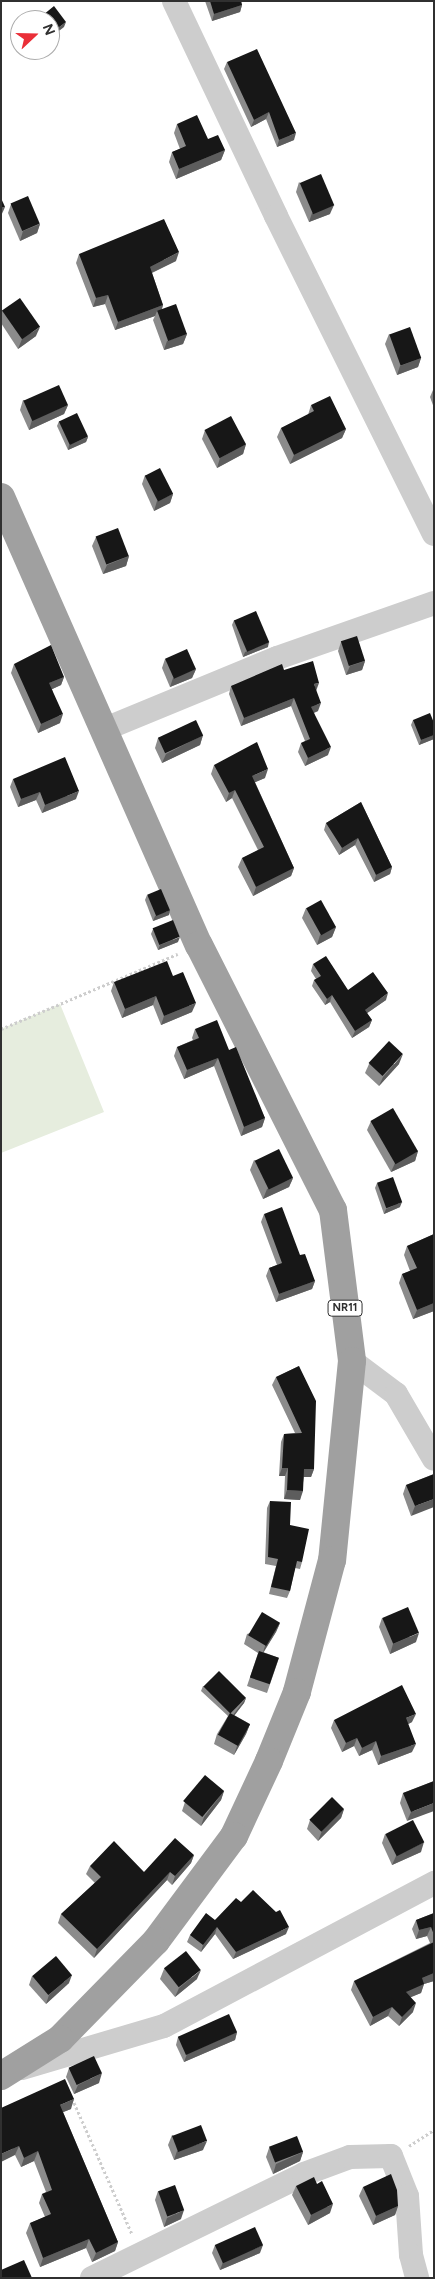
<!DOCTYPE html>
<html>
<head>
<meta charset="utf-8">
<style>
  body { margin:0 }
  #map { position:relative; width:435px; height:2279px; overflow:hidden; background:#fff; font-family:Figtree,sans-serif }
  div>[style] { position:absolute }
  .green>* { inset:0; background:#e6edde }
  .path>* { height:3px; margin-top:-1.5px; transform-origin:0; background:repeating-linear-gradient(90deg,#cdcdcd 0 2.5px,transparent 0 5px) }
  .minor>* { height:24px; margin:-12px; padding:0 12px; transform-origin:12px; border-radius:12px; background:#cdcdcd }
  .trunk>* { height:28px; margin:-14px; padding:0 14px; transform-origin:14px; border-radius:14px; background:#a0a0a0 }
  .wall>* { inset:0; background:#8b8b8b }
  .shaded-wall>* { inset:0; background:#5d5d5d }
  .building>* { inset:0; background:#171717; transform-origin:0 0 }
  span { translate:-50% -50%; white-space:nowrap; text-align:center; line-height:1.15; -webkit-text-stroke:5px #fff; paint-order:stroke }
  .shield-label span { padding:1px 4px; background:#fff; border:1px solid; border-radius:4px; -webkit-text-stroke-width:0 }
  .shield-label { font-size:11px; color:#303030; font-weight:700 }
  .frame { position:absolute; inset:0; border:2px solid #303030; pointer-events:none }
  .north { position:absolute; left:10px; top:10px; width:50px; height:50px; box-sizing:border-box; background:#fff; border:1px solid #acacac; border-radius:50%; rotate:69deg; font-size:14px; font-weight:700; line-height:20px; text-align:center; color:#303030 }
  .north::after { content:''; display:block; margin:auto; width:18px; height:22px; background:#ea2f38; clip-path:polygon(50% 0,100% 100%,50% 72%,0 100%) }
</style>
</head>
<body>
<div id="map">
  <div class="green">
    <i style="clip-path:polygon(60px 1004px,104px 1112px,1px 1153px,1px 1029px)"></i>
  </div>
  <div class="path">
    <i style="left:1px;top:1029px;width:192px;rotate:-23deg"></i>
    <i style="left:72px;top:2098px;width:149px;rotate:66.2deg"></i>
    <i style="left:409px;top:2146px;width:30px;rotate:-33deg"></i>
  </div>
  <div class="minor">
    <i style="left:174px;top:1px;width:238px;rotate:64.6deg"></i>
    <i style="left:276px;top:216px;width:355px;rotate:63.6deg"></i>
    <i style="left:105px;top:729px;width:186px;rotate:-22.4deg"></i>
    <i style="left:277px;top:658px;width:166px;rotate:-19.3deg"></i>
    <i style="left:352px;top:1361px;width:55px;rotate:36.9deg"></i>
    <i style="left:396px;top:1394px;width:75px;rotate:59.7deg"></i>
    <i style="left:22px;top:2068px;width:148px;rotate:-16.5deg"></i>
    <i style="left:164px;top:2026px;width:306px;rotate:-27.9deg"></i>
    <i style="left:92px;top:2278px;width:236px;rotate:-26.1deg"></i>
    <i style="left:304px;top:2174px;width:49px;rotate:-20.3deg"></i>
    <i style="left:350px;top:2157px;width:41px;rotate:-1.4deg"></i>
    <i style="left:391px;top:2156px;width:43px;rotate:68.2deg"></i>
    <i style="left:407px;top:2196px;width:59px;rotate:86.1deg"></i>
    <i style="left:411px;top:2255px;width:24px;rotate:75deg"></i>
  </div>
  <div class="trunk">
    <i style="left:1px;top:497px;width:490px;rotate:66.2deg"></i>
    <i style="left:199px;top:945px;width:297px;rotate:63.2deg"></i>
    <i style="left:333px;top:1210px;width:152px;rotate:82.8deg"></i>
    <i style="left:352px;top:1361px;width:200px;rotate:95.7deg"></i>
    <i style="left:332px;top:1560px;width:137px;rotate:104.9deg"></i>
    <i style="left:297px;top:1692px;width:74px;rotate:112.1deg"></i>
    <i style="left:269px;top:1761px;width:83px;rotate:115deg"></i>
    <i style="left:234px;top:1836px;width:131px;rotate:126.6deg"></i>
    <i style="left:156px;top:1941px;width:137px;rotate:134.4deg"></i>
    <i style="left:60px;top:2039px;width:70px;rotate:147.9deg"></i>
  </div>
  <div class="wall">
    <i style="clip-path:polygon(205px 1px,241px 1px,242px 5px,240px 12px,212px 21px)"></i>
    <i style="clip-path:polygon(227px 62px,294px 140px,277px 147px,266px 119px,251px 127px,224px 69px)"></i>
    <i style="clip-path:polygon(177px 124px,225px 150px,221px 160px,176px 179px,169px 162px,172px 152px,180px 149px,174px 133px)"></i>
    <i style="clip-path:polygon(299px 182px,330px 214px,309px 222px,296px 192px)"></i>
    <i style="clip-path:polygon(11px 204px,40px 224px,37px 233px,20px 241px,8px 213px)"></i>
    <i style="clip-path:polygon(79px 254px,176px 261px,152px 273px,163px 305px,162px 309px,187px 334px,183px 344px,164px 350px,153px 320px,155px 316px,115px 330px,105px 304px,93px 307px,76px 263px)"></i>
    <i style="clip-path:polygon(2px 310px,36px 336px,18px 349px,1px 323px)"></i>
    <i style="clip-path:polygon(389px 334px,421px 358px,418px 367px,397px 375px,385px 344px)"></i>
    <i style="clip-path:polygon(434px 389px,434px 408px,430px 397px,433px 390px)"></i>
    <i style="clip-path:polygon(23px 400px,68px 405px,64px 414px,29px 430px,20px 410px)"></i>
    <i style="clip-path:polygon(311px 405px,346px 429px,342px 438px,290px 464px,277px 437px,281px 428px,308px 415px)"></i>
    <i style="clip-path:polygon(59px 421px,88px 437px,86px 442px,68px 450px,57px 426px)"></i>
    <i style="clip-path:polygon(205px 430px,246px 444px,243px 454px,217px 468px,202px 439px)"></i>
    <i style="clip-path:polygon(145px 475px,173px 494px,170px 503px,154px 511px,142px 484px)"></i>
    <i style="clip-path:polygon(96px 537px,129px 556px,126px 566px,103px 574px,92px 546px)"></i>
    <i style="clip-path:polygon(234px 620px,268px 647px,243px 657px,232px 625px)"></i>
    <i style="clip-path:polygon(341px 642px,365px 661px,362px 670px,346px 675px,338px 651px)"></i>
    <i style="clip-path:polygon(165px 659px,196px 669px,192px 678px,170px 687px,162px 668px)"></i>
    <i style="clip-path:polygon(14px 664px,64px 677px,61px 685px,52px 689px,60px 723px,38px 733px,11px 673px)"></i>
    <i style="clip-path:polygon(284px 670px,316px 691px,318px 711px,314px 713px,328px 755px,305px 766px,298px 752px,301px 743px,305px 741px,291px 706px,241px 726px,229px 694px,231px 686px)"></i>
    <i style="clip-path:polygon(413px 720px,434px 723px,434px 739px,419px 745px,411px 725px)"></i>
    <i style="clip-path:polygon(203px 735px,200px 745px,162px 763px,155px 748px,158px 738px)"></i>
    <i style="clip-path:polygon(214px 765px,265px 778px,255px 782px,294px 868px,291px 876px,253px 896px,238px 867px,242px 858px,258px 850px,232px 798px,226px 802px,211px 774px)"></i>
    <i style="clip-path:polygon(13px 779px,76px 799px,42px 813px,36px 800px,18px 807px,10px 787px)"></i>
    <i style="clip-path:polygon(361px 802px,392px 867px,390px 874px,374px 882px,355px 845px,339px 855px,324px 830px,326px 823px)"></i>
    <i style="clip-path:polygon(147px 895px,169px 915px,153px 921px,145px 900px)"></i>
    <i style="clip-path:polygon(306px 908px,336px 927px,332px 937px,317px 945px,302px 918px)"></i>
    <i style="clip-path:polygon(153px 929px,178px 942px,158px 950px,151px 934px)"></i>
    <i style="clip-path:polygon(313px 964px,348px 990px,386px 1000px,367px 1013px,372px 1020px,369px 1027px,352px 1038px,330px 1002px,325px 1005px,312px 986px,314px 980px,316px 979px,311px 971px)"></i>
    <i style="clip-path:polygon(173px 976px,192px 1012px,161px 1025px,153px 1005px,122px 1018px,111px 991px,114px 982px)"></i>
    <i style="clip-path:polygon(195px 1029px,229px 1050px,265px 1118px,262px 1127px,241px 1136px,214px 1066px,184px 1079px,174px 1056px,177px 1047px,193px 1040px,192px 1038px)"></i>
    <i style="clip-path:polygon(369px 1064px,399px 1064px,379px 1086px,365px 1073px)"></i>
    <i style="clip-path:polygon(371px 1121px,418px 1151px,415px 1161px,391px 1172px,367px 1130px)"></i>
    <i style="clip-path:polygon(254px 1160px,293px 1178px,289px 1187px,263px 1199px,250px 1170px)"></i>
    <i style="clip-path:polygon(377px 1183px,400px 1207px,384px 1214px,375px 1188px)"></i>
    <i style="clip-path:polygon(264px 1214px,315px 1281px,312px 1289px,276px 1302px,266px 1276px,269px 1268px,277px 1265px,261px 1222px)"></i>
    <i style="clip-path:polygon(434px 1234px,434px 1311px,413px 1319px,399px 1283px,402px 1274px,410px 1271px,404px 1255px,407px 1246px)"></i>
    <i style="clip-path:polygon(299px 1366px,314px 1469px,311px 1477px,304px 1477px,300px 1500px,284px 1499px,285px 1476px,279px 1476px,281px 1442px,284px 1434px,295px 1433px,272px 1385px,276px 1377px)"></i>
    <i style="clip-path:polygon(434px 1474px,411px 1516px,403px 1494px,406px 1485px)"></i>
    <i style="clip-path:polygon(270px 1501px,290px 1525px,302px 1562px,300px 1569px,295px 1568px,290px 1591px,287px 1598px,269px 1594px,276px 1566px,265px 1564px,267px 1508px)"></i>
    <i style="clip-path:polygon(382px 1618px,416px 1642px,390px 1654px,379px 1627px)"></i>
    <i style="clip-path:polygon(280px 1623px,276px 1632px,263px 1652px,279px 1658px,267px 1693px,247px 1686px,258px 1653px,244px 1644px,247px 1634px)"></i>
    <i style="clip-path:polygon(203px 1686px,246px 1698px,244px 1703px,234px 1715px,250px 1724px,246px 1734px,234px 1755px,214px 1744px,217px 1734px,228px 1716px,201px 1691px)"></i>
    <i style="clip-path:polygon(334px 1720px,412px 1722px,408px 1724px,412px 1752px,378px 1765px,372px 1750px,359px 1756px,354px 1746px,342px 1752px,331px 1728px)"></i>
    <i style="clip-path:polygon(434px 1781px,407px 1821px,400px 1803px,403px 1793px)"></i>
    <i style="clip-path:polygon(224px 1791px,221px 1800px,201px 1826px,182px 1811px,185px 1802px)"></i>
    <i style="clip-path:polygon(344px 1809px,341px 1818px,318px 1841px,307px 1829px,310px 1820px)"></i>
    <i style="clip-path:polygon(385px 1834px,421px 1852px,392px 1865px,382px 1843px)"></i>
    <i style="clip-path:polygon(194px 1855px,191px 1863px,172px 1885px,167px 1880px,94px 1958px,58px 1923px,61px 1914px,95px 1883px,86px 1874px,90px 1866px,144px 1872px)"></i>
    <i style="clip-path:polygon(241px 1902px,286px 1934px,233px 1959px,215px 1934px,201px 1952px,187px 1942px,190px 1935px,215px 1920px)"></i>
    <i style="clip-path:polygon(434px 1913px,434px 1981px,424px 1984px,421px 1993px,410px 1997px,413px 2012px,399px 2026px,388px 2016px,370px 2026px,351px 1990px,354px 1981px,430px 1943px,427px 1936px,416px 1939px,412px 1929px,416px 1920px)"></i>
    <i style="clip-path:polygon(164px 1969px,197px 1979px,175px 1997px,160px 1979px)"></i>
    <i style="clip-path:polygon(32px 1976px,69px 1983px,46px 2004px,29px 1985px)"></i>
    <i style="clip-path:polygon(237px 2032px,235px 2040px,184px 2062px,176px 2045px,178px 2037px)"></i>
    <i style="clip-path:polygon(69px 2068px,99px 2083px,74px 2094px,66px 2077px)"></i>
    <i style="clip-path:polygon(1px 2108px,71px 2109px,63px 2112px,118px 2242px,115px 2251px,92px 2262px,86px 2248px,40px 2267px,26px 2233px,30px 2223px,45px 2217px,39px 2203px,42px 2194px,46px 2192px,34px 2161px,21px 2167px,15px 2155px)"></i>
    <i style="clip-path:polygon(172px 2135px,203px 2150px,174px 2160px,168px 2145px)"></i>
    <i style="clip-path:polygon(269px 2148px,303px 2152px,300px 2161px,273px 2174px,266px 2157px)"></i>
    <i style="clip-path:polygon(317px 2184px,330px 2213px,308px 2225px,292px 2195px,296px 2186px)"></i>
    <i style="clip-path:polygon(363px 2187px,398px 2206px,395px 2215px,373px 2225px,359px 2196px)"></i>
    <i style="clip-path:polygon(158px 2191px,181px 2219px,164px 2227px,155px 2200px)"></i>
    <i style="clip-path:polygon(215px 2245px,260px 2253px,220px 2270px,212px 2253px)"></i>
  </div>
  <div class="shaded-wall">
    <i style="clip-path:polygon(242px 5px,240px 12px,212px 21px,214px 14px)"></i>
    <i style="clip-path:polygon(66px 22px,64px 27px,50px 38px,50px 34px)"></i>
    <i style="clip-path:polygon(269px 112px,266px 119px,251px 127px,254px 120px)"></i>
    <i style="clip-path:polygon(296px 133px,294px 140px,277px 147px,279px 140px)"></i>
    <i style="clip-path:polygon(225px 150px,221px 160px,176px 179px,179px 169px)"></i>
    <i style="clip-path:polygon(334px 205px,330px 214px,309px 222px,312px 213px)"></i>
    <i style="clip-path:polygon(5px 207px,1px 216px,1px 208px)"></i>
    <i style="clip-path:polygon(40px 224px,37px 233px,20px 241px,23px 231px)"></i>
    <i style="clip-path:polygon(179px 252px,176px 261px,147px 275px,150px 267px)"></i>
    <i style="clip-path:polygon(108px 295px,105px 304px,93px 307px,96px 298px)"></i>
    <i style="clip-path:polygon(163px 305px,160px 314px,157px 311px,155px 316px,115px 330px,118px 322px)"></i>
    <i style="clip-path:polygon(40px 327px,36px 336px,18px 349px,22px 339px)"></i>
    <i style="clip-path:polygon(187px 334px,183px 344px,164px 350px,167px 341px)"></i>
    <i style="clip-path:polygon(421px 358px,418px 367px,397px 375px,400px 366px)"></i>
    <i style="clip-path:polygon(68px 405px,64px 414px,29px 430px,32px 420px)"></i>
    <i style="clip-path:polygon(346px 429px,342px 438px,290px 464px,294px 455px)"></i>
    <i style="clip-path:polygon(88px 437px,86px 442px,68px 450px,69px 445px)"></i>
    <i style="clip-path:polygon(246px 444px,243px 454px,217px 468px,220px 458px)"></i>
    <i style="clip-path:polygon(173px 494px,170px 503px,154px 511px,157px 501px)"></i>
    <i style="clip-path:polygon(129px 556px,126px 566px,103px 574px,107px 565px)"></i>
    <i style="clip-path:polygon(269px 642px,268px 647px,243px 657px,245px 652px)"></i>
    <i style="clip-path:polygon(365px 661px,362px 670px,346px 675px,350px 666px)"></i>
    <i style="clip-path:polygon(196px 669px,192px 678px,170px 687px,173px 678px)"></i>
    <i style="clip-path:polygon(64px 677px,61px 685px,46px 692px,49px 683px)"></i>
    <i style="clip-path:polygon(319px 683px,316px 691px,314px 684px)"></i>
    <i style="clip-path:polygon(294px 698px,291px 706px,241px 726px,244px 718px)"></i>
    <i style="clip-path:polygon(321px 703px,318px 711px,308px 715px,311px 707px)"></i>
    <i style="clip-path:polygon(63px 714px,60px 723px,38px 733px,41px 724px)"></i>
    <i style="clip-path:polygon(203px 735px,200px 745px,162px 763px,166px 754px)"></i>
    <i style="clip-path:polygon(434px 735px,434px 739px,419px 745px,421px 740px)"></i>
    <i style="clip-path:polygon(331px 747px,328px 755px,305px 766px,308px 758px)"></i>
    <i style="clip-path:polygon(268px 769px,265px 778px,249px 785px,252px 776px)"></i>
    <i style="clip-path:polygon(235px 790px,232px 798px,226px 802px,229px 793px)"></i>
    <i style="clip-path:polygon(79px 791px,76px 799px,42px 813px,45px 805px)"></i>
    <i style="clip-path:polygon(40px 792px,36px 800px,18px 807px,21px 799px)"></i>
    <i style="clip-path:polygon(358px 838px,355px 845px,339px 855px,342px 848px)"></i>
    <i style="clip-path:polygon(392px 867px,390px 874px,374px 882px,376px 875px)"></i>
    <i style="clip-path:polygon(294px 868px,291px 876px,253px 896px,256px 887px)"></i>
    <i style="clip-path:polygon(170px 910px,169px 915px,153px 921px,155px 916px)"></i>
    <i style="clip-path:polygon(336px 927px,332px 937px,317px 945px,320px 935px)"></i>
    <i style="clip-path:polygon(180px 937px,178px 942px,158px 950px,160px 945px)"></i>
    <i style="clip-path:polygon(388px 993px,386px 1000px,363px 1016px,365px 1010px)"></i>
    <i style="clip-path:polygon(332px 995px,330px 1002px,325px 1005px,327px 999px)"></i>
    <i style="clip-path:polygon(156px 996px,153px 1005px,122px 1018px,125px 1009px)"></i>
    <i style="clip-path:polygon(196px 1003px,192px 1012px,161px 1025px,164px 1016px)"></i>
    <i style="clip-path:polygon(372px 1020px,369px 1027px,352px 1038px,355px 1031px)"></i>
    <i style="clip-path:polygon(403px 1054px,399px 1064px,379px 1086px,383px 1077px)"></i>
    <i style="clip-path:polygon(218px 1058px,214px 1066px,184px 1079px,187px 1070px)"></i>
    <i style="clip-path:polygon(265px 1118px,262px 1127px,241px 1136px,244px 1127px)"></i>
    <i style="clip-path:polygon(418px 1151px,415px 1161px,391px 1172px,395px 1163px)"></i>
    <i style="clip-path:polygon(293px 1178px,289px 1187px,263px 1199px,267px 1189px)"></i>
    <i style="clip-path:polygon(402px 1202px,400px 1207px,384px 1214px,386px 1209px)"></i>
    <i style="clip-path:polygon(315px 1281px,312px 1289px,276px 1302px,279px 1294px)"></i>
    <i style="clip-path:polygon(434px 1303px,434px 1311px,413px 1319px,417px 1310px)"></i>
    <i style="clip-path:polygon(282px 1468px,288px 1468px,285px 1476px,279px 1476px)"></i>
    <i style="clip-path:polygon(304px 1469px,314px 1469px,311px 1477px,301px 1477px)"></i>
    <i style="clip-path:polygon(287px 1490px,303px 1491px,300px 1500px,284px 1499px)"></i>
    <i style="clip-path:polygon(434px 1499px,434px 1507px,411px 1516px,415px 1506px)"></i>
    <i style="clip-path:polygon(280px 1623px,276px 1632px,262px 1655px,265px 1646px)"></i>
    <i style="clip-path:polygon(419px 1633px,416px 1642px,390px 1654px,393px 1644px)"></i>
    <i style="clip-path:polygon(246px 1698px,244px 1703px,231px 1720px,233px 1715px)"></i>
    <i style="clip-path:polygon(416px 1714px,412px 1722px,403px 1727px,406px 1718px)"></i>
    <i style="clip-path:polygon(250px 1724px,246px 1734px,234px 1755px,237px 1746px)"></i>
    <i style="clip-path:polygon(357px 1738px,354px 1746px,342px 1752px,346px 1743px)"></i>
    <i style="clip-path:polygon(376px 1741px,372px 1750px,359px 1756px,362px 1748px)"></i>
    <i style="clip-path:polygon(416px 1744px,412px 1752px,378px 1765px,381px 1756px)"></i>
    <i style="clip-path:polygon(224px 1791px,221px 1800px,201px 1826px,204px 1817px)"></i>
    <i style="clip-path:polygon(434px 1803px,434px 1811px,407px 1821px,411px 1812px)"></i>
    <i style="clip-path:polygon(344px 1809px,341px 1818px,318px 1841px,322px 1831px)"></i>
    <i style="clip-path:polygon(424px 1842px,421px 1852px,392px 1865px,396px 1856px)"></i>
    <i style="clip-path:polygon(194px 1855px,191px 1863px,172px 1885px,175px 1876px)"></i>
    <i style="clip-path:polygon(170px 1872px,167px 1880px,94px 1958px,97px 1949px)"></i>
    <i style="clip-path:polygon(217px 1927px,215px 1934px,201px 1952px,203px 1945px)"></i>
    <i style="clip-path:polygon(289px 1927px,286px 1934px,233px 1959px,236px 1952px)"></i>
    <i style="clip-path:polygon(431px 1927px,427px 1936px,416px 1939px,419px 1930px)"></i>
    <i style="clip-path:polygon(201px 1970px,197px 1979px,175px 1997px,179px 1988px)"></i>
    <i style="clip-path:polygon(434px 1973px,434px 1981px,424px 1984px,421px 1993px,402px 2001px,406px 1992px,422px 1978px)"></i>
    <i style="clip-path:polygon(72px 1975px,69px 1983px,46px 2004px,49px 1995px)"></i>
    <i style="clip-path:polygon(416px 2003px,413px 2012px,399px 2026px,402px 2017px)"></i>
    <i style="clip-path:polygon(392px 2007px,388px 2016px,370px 2026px,373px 2017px)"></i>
    <i style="clip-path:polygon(237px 2032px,235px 2040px,184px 2062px,187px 2054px)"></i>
    <i style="clip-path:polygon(102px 2073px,99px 2083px,74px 2094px,78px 2085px)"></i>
    <i style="clip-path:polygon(74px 2099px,71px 2109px,56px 2115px,60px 2105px)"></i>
    <i style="clip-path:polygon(207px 2141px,203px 2150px,174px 2160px,177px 2151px)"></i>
    <i style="clip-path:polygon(19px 2146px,15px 2155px,1px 2162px,1px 2154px)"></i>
    <i style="clip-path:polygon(38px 2151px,34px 2161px,21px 2167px,24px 2158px)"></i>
    <i style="clip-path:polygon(303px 2152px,300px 2161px,273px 2174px,276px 2164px)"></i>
    <i style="clip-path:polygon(333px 2204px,330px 2213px,308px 2225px,311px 2215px)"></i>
    <i style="clip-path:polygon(398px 2206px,395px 2215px,373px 2225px,376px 2216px)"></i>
    <i style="clip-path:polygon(184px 2210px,181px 2219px,164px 2227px,167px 2218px)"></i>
    <i style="clip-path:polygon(89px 2239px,86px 2248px,40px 2267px,43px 2258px)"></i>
    <i style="clip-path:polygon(118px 2242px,115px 2251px,92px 2262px,96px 2253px)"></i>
    <i style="clip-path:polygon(263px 2245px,260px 2253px,220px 2270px,223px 2262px)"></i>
  </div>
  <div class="building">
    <i style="clip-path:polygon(210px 1px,241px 1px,242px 5px,214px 14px)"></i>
    <i style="clip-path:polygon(54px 6px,66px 22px,50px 34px,50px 20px,37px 20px)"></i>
    <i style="clip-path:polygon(257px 49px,296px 133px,279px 140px,269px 112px,254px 120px,227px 62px)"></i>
    <i style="clip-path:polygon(197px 115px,208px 139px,218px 135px,225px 150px,179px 169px,172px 152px,186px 146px,177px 124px)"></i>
    <i style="left:321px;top:174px;width:34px;height:23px;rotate:67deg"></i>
    <i style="left:28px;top:196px;width:30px;height:19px;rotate:67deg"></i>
    <i style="clip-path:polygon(1px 198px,5px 207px,1px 208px)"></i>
    <i style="clip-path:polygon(164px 219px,179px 252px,150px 267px,163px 305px,118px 322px,108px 295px,96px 298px,79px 254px)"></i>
    <i style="left:20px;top:298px;width:35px;height:22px;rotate:55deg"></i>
    <i style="left:176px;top:304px;width:32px;height:20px;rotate:70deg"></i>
    <i style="left:410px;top:327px;width:33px;height:22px;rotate:70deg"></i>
    <i style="left:59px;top:385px;width:22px;height:39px;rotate:66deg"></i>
    <i style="clip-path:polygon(330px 396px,346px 429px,294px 455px,281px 428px,314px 411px,311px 405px)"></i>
    <i style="left:77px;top:413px;width:26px;height:20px;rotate:65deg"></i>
    <i style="left:231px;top:416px;width:32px;height:30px;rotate:62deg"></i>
    <i style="left:160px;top:468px;width:29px;height:17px;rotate:63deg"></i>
    <i style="left:118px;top:528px;width:30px;height:24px;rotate:69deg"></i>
    <i style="left:256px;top:611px;width:34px;height:24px;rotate:67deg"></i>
    <i style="left:357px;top:636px;width:26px;height:17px;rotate:72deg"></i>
    <i style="clip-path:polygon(51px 645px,64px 677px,49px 683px,63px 714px,41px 724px,14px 664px)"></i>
    <i style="left:187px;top:649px;width:22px;height:24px;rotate:66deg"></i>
    <i style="clip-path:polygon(313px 661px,319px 683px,314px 684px,321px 703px,311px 707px,331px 747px,308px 758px,301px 743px,310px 739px,294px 698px,244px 718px,231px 686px,282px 664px,284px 670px)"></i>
    <i style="clip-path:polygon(430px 713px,434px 723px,434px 735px,421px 740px,413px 720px)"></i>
    <i style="left:196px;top:720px;width:17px;height:42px;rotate:65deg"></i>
    <i style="clip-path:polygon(257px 742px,268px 769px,252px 776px,294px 868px,256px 887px,242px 858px,264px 847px,235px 790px,229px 793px,214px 765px)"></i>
    <i style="clip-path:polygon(65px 757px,79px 791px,45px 805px,40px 792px,21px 799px,13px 779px)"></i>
    <i style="clip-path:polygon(361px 802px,392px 867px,376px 875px,358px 838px,342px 848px,326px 823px)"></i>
    <i style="left:161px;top:889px;width:23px;height:15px;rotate:67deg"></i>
    <i style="left:321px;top:900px;width:31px;height:17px;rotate:61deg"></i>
    <i style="left:173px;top:920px;width:18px;height:22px;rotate:68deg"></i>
    <i style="clip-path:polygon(326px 956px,348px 990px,373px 972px,388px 993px,365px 1010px,372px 1020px,355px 1031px,332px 995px,327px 999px,314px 980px,321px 976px,313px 964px)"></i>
    <i style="clip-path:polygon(167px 961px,173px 976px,183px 972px,196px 1003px,164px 1016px,156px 996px,125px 1009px,114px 982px)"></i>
    <i style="clip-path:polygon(217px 1020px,229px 1050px,236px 1047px,265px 1118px,244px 1127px,218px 1058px,187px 1070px,177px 1047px,199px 1038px,195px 1029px)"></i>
    <i style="left:389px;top:1041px;width:19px;height:30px;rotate:43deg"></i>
    <i style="left:393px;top:1108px;width:50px;height:26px;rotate:60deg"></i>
    <i style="left:279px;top:1149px;width:32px;height:27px;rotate:64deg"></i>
    <i style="left:393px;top:1177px;width:27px;height:17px;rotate:70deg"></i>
    <i style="clip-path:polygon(282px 1207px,300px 1255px,305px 1254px,315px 1281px,279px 1294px,269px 1268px,282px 1263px,264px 1214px)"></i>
    <i style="clip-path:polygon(434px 1234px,434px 1303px,417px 1310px,402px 1274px,417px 1268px,407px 1246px)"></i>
    <i style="clip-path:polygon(299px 1366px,316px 1401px,314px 1469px,304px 1469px,303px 1491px,287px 1490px,288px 1468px,282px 1468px,284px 1434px,302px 1433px,276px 1377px)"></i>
    <i style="clip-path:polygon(434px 1474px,434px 1499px,415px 1506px,406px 1485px)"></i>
    <i style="clip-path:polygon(270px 1501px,291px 1502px,290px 1525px,309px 1529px,302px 1562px,297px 1561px,290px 1591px,271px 1587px,278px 1559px,268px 1557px)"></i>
    <i style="left:408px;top:1607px;width:28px;height:28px;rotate:67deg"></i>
    <i style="left:262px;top:1612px;width:21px;height:27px;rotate:31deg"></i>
    <i style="left:259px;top:1651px;width:21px;height:28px;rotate:19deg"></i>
    <i style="left:219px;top:1671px;width:38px;height:22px;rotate:45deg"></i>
    <i style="clip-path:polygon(402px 1685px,416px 1714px,406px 1718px,416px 1744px,381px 1756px,376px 1741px,362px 1748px,357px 1738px,346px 1743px,334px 1720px)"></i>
    <i style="left:230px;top:1713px;width:23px;height:25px;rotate:29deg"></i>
    <i style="left:205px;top:1775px;width:25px;height:34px;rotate:40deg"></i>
    <i style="clip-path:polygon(434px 1781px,434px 1803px,411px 1812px,403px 1793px)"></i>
    <i style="left:332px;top:1797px;width:17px;height:32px;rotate:45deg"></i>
    <i style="left:413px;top:1820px;width:25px;height:31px;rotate:63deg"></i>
    <i style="clip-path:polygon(175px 1838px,194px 1855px,175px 1876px,170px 1872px,97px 1949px,61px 1914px,101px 1877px,90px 1866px,114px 1841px,144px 1872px)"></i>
    <i style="clip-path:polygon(253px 1890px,276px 1912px,280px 1910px,289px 1927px,236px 1952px,217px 1927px,203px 1945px,190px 1935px,206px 1913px,215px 1920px,236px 1898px,241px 1902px)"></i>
    <i style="clip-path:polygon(434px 1913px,434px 1935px,431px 1927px,419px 1930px,416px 1920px)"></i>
    <i style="clip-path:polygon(434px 1942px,434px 1973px,422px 1978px,424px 1984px,406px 1992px,416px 2003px,402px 2017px,392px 2007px,373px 2017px,354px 1981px)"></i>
    <i style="left:186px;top:1951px;width:24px;height:28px;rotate:52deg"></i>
    <i style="left:56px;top:1956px;width:25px;height:31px;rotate:50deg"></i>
    <i style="left:229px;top:2014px;width:20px;height:56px;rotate:66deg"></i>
    <i style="left:94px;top:2056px;width:19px;height:28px;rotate:65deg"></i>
    <i style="clip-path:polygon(65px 2079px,74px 2099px,60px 2105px,118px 2242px,96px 2253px,89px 2239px,43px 2258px,30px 2223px,51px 2214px,42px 2194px,52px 2190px,38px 2151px,24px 2158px,19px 2146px,1px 2154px,1px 2108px)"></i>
    <i style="left:201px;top:2125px;width:17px;height:31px;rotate:69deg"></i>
    <i style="left:297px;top:2136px;width:17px;height:30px;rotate:69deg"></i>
    <i style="clip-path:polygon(391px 2174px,397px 2190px,398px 2206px,376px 2216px,363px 2187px)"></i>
    <i style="clip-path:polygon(314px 2177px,317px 2184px,322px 2181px,333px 2204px,311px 2215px,296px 2186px)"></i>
    <i style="left:175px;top:2185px;width:27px;height:18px;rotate:70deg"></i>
    <i style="left:255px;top:2227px;width:20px;height:44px;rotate:66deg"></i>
    <i style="clip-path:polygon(24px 2260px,32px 2278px,1px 2278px,1px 2270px)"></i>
  </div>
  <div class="shield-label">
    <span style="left:345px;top:1308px">NR11</span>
  </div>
  <div class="frame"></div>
  <div class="north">N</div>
</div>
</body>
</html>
